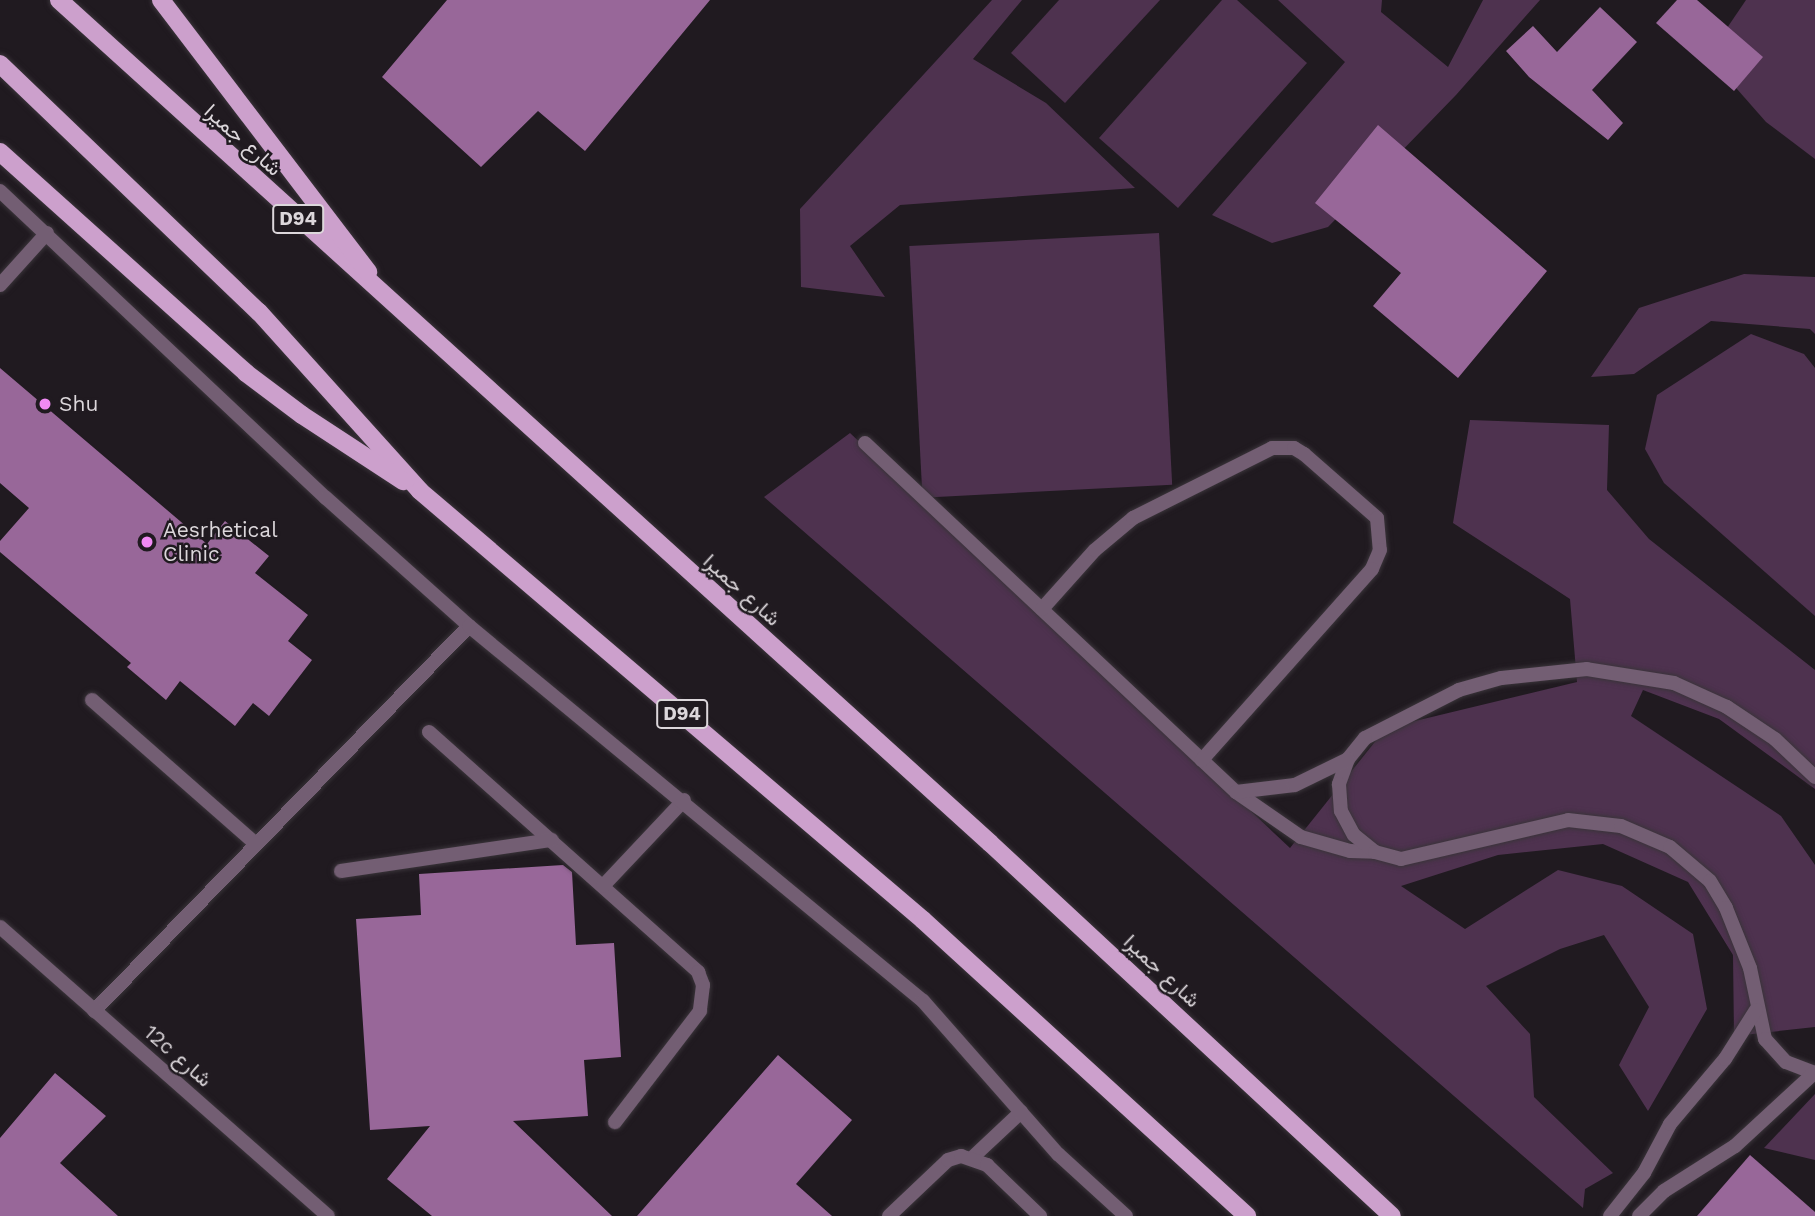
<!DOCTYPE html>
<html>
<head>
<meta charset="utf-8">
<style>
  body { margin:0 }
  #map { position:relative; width:1815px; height:1216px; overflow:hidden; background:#201a20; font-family:"Work Sans",Vazirmatn,sans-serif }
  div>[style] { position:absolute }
  .green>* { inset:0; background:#4e324f; transform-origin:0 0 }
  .building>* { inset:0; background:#986799 }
  .roads { filter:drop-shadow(0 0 2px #3a343a) drop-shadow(0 0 2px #3a343a) }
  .service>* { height:14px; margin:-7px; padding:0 7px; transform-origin:7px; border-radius:7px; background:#735e73 }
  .minor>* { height:14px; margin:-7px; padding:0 7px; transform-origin:7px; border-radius:7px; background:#735e73 }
  .primary>* { height:18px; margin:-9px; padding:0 9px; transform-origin:9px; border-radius:9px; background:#cca0cc }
  .dots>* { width:19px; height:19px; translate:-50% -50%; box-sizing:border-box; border:4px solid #201a20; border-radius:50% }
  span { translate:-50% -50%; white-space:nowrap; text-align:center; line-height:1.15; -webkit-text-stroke:5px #201a20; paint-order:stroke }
  .shield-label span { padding:2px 5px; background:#201a20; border:2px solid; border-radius:5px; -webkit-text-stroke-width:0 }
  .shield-label { font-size:19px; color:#dcd7db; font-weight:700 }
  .street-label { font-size:21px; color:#dcd7db }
  .poi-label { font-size:21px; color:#dcd7db }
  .left { translate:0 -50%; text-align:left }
</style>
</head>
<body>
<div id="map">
  <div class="green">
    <i style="clip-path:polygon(992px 0,1022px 0,973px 59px,1046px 103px,1135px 188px,900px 205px,850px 246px,885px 297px,801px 287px,800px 209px)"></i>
    <i style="clip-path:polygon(1059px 0,1160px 0,1065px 103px,1011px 53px)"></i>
    <i style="clip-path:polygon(1222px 0,1237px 0,1307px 63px,1178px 208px,1099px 138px)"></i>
    <i style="clip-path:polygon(1278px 0,1382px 0,1381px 12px,1448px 67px,1483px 0,1540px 0,1456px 95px,1328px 227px,1272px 243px,1212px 215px,1345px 62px)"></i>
    <i style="clip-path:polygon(1746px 0,1815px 0,1815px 159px,1766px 122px,1708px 56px)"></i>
    <i style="left:1159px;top:233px;width:252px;height:250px;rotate:87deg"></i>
    <i style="clip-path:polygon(1744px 274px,1815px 277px,1815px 334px,1810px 329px,1711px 321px,1634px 374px,1591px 377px,1639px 308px)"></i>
    <i style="clip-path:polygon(1751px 334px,1804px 354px,1815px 368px,1815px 616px,1664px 483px,1645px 449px,1657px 395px)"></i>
    <i style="clip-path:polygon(1470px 420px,1609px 425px,1607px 490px,1649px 539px,1815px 670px,1815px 789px,1719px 719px,1643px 690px,1631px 716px,1781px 816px,1815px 865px,1815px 1027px,1734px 1036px,1733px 955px,1688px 882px,1603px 844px,1498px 855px,1401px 886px,1465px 929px,1558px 870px,1622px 886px,1693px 934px,1707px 1009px,1648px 1111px,1619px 1065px,1649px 1007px,1604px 935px,1560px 949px,1486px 986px,1530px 1034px,1534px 1097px,1613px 1173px,1585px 1189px,1583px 1208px,764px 497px,850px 433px,1290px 848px,1386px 728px,1577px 682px,1570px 599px,1453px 523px)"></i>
    <i style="clip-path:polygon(1815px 1094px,1815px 1160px,1764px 1148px)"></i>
  </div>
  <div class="building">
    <i style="clip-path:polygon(447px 0,710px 0,585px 151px,538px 111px,481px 167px,382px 77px)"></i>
    <i style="clip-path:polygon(1677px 0,1697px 0,1763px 57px,1734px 91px,1656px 23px)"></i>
    <i style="clip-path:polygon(1600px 7px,1637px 42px,1592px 90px,1623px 123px,1608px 140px,1529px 77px,1506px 51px,1533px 26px,1557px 52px)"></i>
    <i style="clip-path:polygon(1378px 125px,1547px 271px,1458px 378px,1373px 306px,1401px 273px,1315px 203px)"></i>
    <i style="clip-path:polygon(0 368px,207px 544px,225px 521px,269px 556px,255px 573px,308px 615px,288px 641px,312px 660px,269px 716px,253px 703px,235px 726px,180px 681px,166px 700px,127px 667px,131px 663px,0 552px,0 541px,29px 508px,0 483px)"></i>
    <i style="clip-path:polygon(563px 865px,572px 872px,576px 945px,614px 943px,621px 1057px,584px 1060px,588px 1116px,513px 1121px,612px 1216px,432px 1216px,387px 1179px,430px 1126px,370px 1130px,356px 919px,421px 915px,419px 874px)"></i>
    <i style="clip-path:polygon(778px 1055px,852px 1120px,796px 1184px,832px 1216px,637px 1216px)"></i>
    <i style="clip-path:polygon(55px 1073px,106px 1116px,60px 1163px,118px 1216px,0 1216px,0 1138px)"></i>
    <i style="clip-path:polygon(1750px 1155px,1815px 1212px,1815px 1216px,1697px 1216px)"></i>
  </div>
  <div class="roads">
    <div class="service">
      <i style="left:0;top:285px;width:70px;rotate:-47.9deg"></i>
      <i style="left:865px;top:443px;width:509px;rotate:43.25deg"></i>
      <i style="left:1236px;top:792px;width:79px;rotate:34.7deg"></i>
      <i style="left:1301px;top:837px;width:51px;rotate:15.9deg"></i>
      <i style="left:1350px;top:851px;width:25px;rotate:2deg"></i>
      <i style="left:1042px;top:609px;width:79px;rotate:-48.1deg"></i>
      <i style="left:1095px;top:550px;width:50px;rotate:-40.1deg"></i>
      <i style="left:1133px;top:518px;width:156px;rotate:-26.7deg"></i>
      <i style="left:1272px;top:448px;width:22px"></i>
      <i style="left:1294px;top:448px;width:12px;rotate:31deg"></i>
      <i style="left:1304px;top:454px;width:97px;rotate:41.2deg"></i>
      <i style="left:1377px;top:518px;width:32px;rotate:85deg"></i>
      <i style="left:1380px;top:550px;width:21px;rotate:113deg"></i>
      <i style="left:1372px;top:569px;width:256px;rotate:131.7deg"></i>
      <i style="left:92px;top:700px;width:218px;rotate:41.3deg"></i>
      <i style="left:429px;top:732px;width:361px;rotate:41.7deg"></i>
      <i style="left:698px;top:972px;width:14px;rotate:69deg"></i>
      <i style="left:703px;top:985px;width:26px;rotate:97deg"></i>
      <i style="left:700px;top:1011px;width:140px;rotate:127.4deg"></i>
      <i style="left:1815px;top:777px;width:55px;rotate:-136.5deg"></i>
      <i style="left:1775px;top:739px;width:58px;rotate:-146.3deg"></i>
      <i style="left:1727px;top:707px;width:58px;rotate:-155.6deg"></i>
      <i style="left:1674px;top:683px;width:88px;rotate:-170.9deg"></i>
      <i style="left:1587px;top:669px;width:86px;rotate:174deg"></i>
      <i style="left:1501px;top:678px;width:44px;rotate:164.1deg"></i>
      <i style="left:1459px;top:690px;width:106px;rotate:152.9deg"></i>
      <i style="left:1365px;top:738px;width:27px;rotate:129deg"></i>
      <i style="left:1348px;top:759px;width:27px;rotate:110deg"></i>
      <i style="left:1339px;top:784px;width:27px;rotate:86deg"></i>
      <i style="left:1341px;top:811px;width:27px;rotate:62deg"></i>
      <i style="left:1354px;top:835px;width:27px;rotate:39deg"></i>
      <i style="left:1375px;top:852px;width:27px;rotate:15deg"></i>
      <i style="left:1401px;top:859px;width:171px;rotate:-13.1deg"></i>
      <i style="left:1568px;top:820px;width:53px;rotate:6.5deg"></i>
      <i style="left:1621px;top:826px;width:53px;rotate:23.2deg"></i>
      <i style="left:1670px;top:847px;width:52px;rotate:40.4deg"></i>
      <i style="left:1710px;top:881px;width:31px;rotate:59deg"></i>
      <i style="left:1726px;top:908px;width:65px;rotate:68.2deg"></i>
      <i style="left:1750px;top:968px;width:73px;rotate:78.1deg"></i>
      <i style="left:1765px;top:1039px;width:31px;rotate:48deg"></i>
      <i style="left:1786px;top:1062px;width:31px;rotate:21deg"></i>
      <i style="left:1236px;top:792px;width:59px;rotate:-6.8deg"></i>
      <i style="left:1295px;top:785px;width:59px;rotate:-26.1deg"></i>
      <i style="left:341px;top:871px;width:213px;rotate:-8.4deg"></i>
      <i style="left:603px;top:886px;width:118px;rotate:-46.7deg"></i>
      <i style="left:94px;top:1011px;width:537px;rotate:-45.75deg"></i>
      <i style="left:973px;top:1157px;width:66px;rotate:-43.2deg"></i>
      <i style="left:889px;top:1216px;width:81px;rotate:-43.5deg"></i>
      <i style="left:948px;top:1160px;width:14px;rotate:-17deg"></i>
      <i style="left:961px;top:1156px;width:28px;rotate:19deg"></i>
      <i style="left:987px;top:1165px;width:74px;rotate:43.9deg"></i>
      <i style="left:1610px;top:1216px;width:55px;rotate:-51.7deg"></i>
      <i style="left:1644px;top:1173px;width:55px;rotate:-62deg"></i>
      <i style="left:1670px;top:1124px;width:85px;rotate:-49.8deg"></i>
      <i style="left:1725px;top:1059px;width:58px;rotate:-57.7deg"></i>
      <i style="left:1639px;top:1216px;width:35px;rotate:-45deg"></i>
      <i style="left:1664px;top:1191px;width:84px;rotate:-32.4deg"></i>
      <i style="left:1735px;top:1146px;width:108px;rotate:-42.7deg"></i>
    </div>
    <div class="minor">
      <i style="left:0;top:191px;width:448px;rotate:43.3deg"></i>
      <i style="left:326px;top:498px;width:192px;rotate:41.8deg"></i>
      <i style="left:469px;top:626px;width:589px;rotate:39.56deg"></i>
      <i style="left:923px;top:1001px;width:204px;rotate:48.6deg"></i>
      <i style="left:1058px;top:1154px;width:92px;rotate:42.4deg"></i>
      <i style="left:0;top:927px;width:437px;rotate:41.4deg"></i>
    </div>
    <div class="primary">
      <i style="left:59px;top:0;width:1256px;rotate:42.16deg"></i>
      <i style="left:990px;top:843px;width:548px;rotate:42.86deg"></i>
      <i style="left:161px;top:0;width:342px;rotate:52.7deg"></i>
      <i style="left:0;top:64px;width:359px;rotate:43.8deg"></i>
      <i style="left:259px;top:312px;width:241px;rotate:48deg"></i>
      <i style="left:420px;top:491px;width:661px;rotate:40.46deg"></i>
      <i style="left:923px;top:920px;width:439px;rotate:42.4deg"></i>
      <i style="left:0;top:152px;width:331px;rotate:41.9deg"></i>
      <i style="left:246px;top:373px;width:70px;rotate:36.9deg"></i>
      <i style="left:302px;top:415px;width:121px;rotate:33.2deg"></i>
    </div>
  </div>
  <div class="dots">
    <i style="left:45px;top:404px;background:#f18af4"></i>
    <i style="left:147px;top:542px;background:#f18af4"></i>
  </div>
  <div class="shield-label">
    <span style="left:298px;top:219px">D94</span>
    <span style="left:682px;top:714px">D94</span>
  </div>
  <div class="street-label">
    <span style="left:243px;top:140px;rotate:42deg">شارع جميرا</span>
    <span style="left:742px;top:590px;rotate:42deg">شارع جميرا</span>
    <span style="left:1162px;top:971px;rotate:43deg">شارع جميرا</span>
    <span style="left:178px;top:1056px;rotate:41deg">12c شارع</span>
  </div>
  <div class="poi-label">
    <span class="left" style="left:59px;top:404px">Shu</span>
    <span class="left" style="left:163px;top:542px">Aesrhetical<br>Clinic</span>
  </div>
</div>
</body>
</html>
